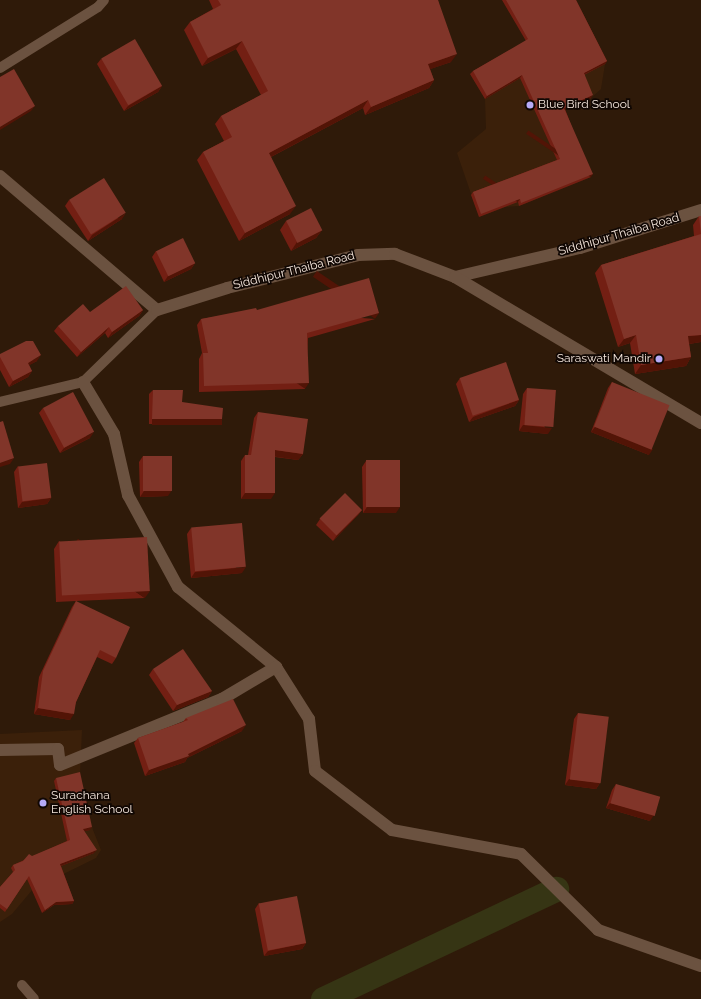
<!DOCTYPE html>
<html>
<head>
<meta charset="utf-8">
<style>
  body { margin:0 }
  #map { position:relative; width:701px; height:999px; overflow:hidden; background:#2f1a09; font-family:Raleway,sans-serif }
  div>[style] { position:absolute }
  .built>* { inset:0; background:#3b200a }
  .canal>* { height:25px; margin:-12.5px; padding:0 12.5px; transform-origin:12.5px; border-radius:12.5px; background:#363514 }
  .lane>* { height:10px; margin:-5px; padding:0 5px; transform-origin:5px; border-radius:5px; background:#6b5240 }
  .street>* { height:12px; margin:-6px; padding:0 6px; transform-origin:6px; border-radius:6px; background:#6b5240 }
  .wall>* { inset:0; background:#731f13 }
  .shaded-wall>* { inset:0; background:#521406; transform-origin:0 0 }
  .building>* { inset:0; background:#813529; transform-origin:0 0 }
  .dots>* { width:11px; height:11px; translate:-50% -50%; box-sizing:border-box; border:2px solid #100703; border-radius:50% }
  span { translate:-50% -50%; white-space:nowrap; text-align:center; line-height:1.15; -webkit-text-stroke:3.5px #100703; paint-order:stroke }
  .poi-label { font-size:12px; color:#f7e8de }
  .left { translate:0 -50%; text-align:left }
  .right { translate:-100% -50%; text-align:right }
  .street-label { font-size:12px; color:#f7e8de }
</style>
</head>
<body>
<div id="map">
  <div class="built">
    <i style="clip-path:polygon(502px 0,572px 0,605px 64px,601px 89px,591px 98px,562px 111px,591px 177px,519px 206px,505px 207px,479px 217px,457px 153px,486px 129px,485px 99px,470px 74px,530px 40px,515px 22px)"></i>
    <i style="clip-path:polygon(82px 730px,80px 775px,93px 830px,101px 850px,96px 858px,33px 889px,12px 914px,0 922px,0 734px)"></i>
  </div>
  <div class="canal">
    <i style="left:323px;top:999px;width:258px;rotate:-25.3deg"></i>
  </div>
  <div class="lane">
    <i style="left:0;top:68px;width:115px;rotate:-31.9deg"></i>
    <i style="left:98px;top:7px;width:9px;rotate:-49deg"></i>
    <i style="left:0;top:402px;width:85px;rotate:-13.5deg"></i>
    <i style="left:83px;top:382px;width:103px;rotate:-44.2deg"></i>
    <i style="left:22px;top:985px;width:18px;rotate:49deg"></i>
  </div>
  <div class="street">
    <i style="left:0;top:176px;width:206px;rotate:40.5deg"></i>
    <i style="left:157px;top:310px;width:73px;rotate:-17.4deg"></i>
    <i style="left:227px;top:288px;width:135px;rotate:-14.1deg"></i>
    <i style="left:358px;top:255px;width:37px;rotate:-2deg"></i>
    <i style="left:395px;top:254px;width:64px;rotate:21deg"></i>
    <i style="left:455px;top:277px;width:128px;rotate:-13.1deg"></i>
    <i style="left:580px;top:248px;width:127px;rotate:-17.4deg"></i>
    <i style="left:455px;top:277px;width:286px;rotate:30.7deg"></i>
    <i style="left:83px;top:382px;width:61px;rotate:59.2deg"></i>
    <i style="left:114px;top:434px;width:63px;rotate:77.1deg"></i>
    <i style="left:128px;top:495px;width:105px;rotate:61.5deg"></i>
    <i style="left:178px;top:587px;width:127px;rotate:39.2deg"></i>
    <i style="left:276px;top:667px;width:62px;rotate:57.6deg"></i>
    <i style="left:309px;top:719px;width:52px;rotate:83.4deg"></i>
    <i style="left:315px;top:771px;width:97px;rotate:37.5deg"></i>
    <i style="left:392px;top:830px;width:131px;rotate:10.5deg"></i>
    <i style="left:521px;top:854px;width:108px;rotate:44.6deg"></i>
    <i style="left:598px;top:930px;width:109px;rotate:19.3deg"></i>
    <i style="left:0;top:750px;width:58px;rotate:-1deg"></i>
    <i style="left:58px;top:749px;width:16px;rotate:83deg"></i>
    <i style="left:60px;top:765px;width:175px;rotate:-22.2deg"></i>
    <i style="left:222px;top:699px;width:63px;rotate:-30.7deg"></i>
  </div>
  <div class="wall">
    <i style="clip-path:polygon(209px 0,438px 0,451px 62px,430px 69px,434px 80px,429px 88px,365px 115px,363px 108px,271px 157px,290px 214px,239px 241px,197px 160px,203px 152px,224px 141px,215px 124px,221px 116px,261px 95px,236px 49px,202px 66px,184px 30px,190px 22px,213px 9px)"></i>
    <i style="clip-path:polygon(502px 0,576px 0,607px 61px,605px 64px,584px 75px,591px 98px,565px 109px,591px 177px,519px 206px,518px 202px,479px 217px,471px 195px,473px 192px,557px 160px,520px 78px,485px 99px,470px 74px,473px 71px,526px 41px)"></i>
    <i style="clip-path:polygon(101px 59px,162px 86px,158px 92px,124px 111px,97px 64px)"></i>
    <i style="clip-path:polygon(69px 200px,122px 219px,88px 241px,65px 206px)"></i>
    <i style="clip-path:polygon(699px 216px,701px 216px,701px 342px,689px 344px,691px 357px,686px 366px,635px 374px,630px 343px,618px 347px,595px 273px,601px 265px,694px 236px,693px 225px)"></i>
    <i style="clip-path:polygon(286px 221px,322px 230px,316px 238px,291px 251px,280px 230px)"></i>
    <i style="clip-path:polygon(156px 251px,195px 263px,191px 269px,164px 282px,152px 257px)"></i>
    <i style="clip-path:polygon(143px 310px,139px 316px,108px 338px,105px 333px,77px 357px,54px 331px,58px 326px,90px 312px)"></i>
    <i style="clip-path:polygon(257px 310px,375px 319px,308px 338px,305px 389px,199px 392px,199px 359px,202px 353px,197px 325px,201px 319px)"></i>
    <i style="clip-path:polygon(0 354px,37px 361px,29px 365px,32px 371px,28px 377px,9px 387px,0 370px)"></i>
    <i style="clip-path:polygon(460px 378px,519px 400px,515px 406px,469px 422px,456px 384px)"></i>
    <i style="clip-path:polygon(612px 382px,649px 455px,591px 432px,608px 388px)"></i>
    <i style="clip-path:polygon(527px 388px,548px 434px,519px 431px,523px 394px)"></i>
    <i style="clip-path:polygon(153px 390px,182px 402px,219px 424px,149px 424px,149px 394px)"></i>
    <i style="clip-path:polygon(43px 408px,90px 438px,60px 453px,39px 413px)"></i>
    <i style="clip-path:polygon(258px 412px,303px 454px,298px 460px,275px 457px,271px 499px,241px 499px,241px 461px,245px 455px,248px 455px,254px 418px)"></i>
    <i style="clip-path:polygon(143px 456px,168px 496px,140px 497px,139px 462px)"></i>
    <i style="clip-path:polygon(366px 461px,396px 513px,363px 513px,362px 467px)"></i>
    <i style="clip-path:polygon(18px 466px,51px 498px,47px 504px,18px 508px,14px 472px)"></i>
    <i style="clip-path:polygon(362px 510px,358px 515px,333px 541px,316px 525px,320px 519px)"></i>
    <i style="clip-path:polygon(191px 528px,242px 573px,191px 578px,187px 534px)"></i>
    <i style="clip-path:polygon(59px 541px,145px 598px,76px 601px,116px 658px,112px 664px,97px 657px,76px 702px,70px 720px,34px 714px,39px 677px,72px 607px,76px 601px,56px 602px,54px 549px)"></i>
    <i style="clip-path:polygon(153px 669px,212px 691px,208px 697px,173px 711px,149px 675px)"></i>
    <i style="clip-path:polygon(578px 713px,600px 783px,596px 789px,565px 785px,574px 719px)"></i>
    <i style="clip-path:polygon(186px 718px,242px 731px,187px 758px,185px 762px,145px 776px,134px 743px,138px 738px,183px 722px)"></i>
    <i style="clip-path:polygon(56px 778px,90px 830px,84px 831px,94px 853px,61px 866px,74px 901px,72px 904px,54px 905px,42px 913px,27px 879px,5px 912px,0 908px,0 887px,13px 872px,11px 868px,13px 865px,67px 841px,54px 781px)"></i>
    <i style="clip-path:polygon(616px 784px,650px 821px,606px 808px,612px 790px)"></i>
    <i style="clip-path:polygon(259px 903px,306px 943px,302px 949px,264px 956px,255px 909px)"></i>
  </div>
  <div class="shaded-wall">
    <i style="clip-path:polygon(242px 41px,236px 49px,202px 66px,208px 58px)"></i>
    <i style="clip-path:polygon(457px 54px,451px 62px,422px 72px,428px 64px)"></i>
    <i style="clip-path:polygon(607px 61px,605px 64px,581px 76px,584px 73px)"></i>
    <i style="clip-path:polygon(522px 75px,520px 78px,485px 99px,487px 96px)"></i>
    <i style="clip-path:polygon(434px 80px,429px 88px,365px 115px,371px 107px)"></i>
    <i style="clip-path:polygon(162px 86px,158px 92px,124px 111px,128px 106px)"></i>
    <i style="clip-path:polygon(593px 95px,591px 98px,562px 111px,564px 108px)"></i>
    <i style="clip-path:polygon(368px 100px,363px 108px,263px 161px,269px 153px)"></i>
    <i style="clip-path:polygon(35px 106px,31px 111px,0 130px,0 127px)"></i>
    <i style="left:593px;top:174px;width:4px;height:78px;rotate:124deg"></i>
    <i style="left:520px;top:199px;width:4px;height:42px;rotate:124deg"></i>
    <i style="clip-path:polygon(296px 206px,290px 214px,239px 241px,245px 233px)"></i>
    <i style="clip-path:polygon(126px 213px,122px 219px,88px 241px,92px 235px)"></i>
    <i style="clip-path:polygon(322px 230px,316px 238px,291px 251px,297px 242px)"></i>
    <i style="clip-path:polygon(195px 263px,191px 269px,164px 282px,168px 276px)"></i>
    <i style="clip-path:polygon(143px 310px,139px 316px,108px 338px,112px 332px)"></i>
    <i style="left:379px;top:313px;width:7px;height:75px;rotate:124deg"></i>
    <i style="clip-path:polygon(109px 327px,105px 333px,77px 357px,81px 352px)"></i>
    <i style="clip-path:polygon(636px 335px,630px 343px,618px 347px,624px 339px)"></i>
    <i style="clip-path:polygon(701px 335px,701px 342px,682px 345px,688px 336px)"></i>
    <i style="clip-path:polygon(41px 355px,37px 361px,24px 368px,28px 363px)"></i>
    <i style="clip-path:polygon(691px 357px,686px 366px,635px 374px,641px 365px)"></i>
    <i style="clip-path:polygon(32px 371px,28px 377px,9px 387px,13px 381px)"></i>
    <i style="left:309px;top:383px;width:7px;height:105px;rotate:124deg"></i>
    <i style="clip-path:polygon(519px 400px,515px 406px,469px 422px,473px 417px)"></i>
    <i style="left:152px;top:419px;width:70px;height:6px"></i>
    <i style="clip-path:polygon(523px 425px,552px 428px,548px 434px,519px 431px)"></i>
    <i style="clip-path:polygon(595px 427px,653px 449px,649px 455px,591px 432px)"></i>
    <i style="clip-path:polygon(94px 432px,90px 438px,60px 453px,64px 448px)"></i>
    <i style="clip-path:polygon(275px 450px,303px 454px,298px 460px,271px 456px)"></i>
    <i style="clip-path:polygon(14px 458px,10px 464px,0 467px,0 463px)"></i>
    <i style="clip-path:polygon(172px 490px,168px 496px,140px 497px,144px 491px)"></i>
    <i style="clip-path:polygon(245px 493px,275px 493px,271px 499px,241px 499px)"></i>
    <i style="clip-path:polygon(51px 498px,47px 504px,18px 508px,22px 502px)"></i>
    <i style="clip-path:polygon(367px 507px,400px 507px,396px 513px,363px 513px)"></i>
    <i style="clip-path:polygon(362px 510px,358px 515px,333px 541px,337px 535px)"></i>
    <i style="clip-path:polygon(246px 567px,242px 573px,191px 578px,195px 572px)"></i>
    <i style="left:150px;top:591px;width:9px;height:89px;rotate:126deg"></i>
    <i style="clip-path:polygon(212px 691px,208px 697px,173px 711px,177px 705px)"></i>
    <i style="clip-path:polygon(38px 708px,74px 714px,70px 720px,34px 714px)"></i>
    <i style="clip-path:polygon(246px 725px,242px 731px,187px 758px,185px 762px,145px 776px,149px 770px,188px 754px)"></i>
    <i style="clip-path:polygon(569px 779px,600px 783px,596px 789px,565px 785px)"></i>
    <i style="clip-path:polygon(610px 803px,654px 815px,650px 821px,606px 808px)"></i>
    <i style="clip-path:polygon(92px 827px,90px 830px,81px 832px,83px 829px)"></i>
    <i style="clip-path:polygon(97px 850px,94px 853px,58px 867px,60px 864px)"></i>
    <i style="clip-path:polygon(74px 901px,72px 904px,54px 905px,42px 913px,45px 910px,56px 902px)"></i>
    <i style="clip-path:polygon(306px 943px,302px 949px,264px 956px,268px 951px)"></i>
  </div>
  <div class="building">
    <i style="clip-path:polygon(218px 0,438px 0,457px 54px,428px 64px,434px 80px,371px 107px,368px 100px,269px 153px,296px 206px,245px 233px,203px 152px,232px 137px,221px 116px,268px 91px,242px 41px,208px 58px,190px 22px,221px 5px)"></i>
    <i style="clip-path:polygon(506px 0,576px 0,607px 61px,584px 73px,593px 95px,564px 108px,593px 174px,521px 203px,520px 199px,481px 214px,473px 192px,560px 159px,522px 75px,487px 96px,473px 71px,528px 39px)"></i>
    <i style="left:135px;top:39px;width:54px;height:39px;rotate:60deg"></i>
    <i style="clip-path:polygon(14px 69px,35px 106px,0 127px,0 77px)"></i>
    <i style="left:104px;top:178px;width:41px;height:41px;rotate:58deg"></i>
    <i style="left:311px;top:208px;width:25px;height:28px;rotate:63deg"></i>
    <i style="clip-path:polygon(699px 216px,701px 216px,701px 335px,688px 336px,691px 357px,641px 365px,636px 335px,624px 339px,601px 265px,701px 234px)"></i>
    <i style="left:183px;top:238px;width:28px;height:30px;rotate:64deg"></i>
    <i style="clip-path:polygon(369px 278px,379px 313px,307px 333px,309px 383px,204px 386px,203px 353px,208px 353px,201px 319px,256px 308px,257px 310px)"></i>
    <i style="clip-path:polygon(126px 286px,143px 310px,112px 332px,109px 327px,81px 352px,58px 326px,83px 304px,90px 312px)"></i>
    <i style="clip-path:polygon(26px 341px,33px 341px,41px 355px,28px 363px,32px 371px,13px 381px,0 357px,0 354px)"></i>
    <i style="left:506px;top:362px;width:40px;height:49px;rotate:71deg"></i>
    <i style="left:612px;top:382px;width:62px;height:48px;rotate:22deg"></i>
    <i style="left:527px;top:388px;width:29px;height:37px;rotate:4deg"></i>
    <i style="clip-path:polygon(153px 390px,183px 390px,182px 402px,223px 408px,222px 419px,152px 419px)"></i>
    <i style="left:73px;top:392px;width:45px;height:34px;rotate:62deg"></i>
    <i style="clip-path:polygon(258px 412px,308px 419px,303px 454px,275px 450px,275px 493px,245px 493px,245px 455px,251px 455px)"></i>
    <i style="clip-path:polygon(3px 421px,14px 458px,0 463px,0 422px)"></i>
    <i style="left:143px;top:456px;width:29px;height:35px"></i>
    <i style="left:400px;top:460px;width:47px;height:34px;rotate:90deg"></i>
    <i style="left:47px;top:463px;width:35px;height:29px;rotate:83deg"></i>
    <i style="left:345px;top:493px;width:24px;height:36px;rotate:45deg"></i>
    <i style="left:242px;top:523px;width:44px;height:51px;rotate:85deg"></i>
    <i style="left:147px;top:537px;width:54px;height:88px;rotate:87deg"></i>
    <i style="clip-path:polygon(76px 601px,130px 627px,116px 658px,100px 650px,76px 702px,74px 714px,38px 708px,43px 671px)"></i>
    <i style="clip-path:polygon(183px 649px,212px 691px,177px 705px,153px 669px)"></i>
    <i style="clip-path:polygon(233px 699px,246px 725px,188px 754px,189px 756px,149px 770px,138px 738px,188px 720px,186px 718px)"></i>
    <i style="left:578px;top:713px;width:31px;height:67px;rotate:7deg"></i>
    <i style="clip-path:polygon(80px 772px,92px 827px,83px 829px,97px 850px,60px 864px,74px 901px,56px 902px,45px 910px,29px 876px,7px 909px,0 904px,0 887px,15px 870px,13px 865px,23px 861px,29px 854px,32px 856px,70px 840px,56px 778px)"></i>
    <i style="left:616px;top:784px;width:46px;height:20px;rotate:16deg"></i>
    <i style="left:297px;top:896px;width:48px;height:39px;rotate:79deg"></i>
  </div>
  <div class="dots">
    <i style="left:530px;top:105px;background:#b7abf7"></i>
    <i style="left:659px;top:359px;background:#b7abf7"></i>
    <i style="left:43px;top:803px;background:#b7abf7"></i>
  </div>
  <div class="poi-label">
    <span class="left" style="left:538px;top:105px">Blue Bird School</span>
    <span class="right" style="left:651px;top:359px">Saraswati Mandir</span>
    <span class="left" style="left:51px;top:803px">Surachana<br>English School</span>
  </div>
  <div class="street-label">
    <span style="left:619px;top:235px;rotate:-16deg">Siddhipur Thaiba Road</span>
    <span style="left:294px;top:271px;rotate:-14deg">Siddhipur Thaiba Road</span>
  </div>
</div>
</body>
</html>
